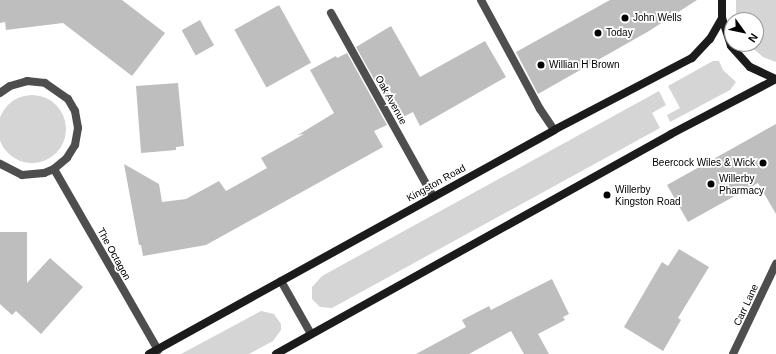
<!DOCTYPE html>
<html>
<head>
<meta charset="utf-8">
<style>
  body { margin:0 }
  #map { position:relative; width:776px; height:354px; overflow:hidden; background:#fff; font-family:Helvetica,sans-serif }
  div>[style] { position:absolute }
  .green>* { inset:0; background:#d5d5d5 }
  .round { border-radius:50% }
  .building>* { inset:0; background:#bebebe; transform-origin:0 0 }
  .service>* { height:8px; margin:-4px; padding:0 4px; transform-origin:4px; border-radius:4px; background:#4e4e4e }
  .minor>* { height:8px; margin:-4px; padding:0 4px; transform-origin:4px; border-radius:4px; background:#4e4e4e }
  .tertiary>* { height:8px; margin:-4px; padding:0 4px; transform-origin:4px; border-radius:4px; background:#4e4e4e }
  .secondary>* { height:8px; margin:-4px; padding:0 4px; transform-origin:4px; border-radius:4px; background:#1b1b1b }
  .dots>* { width:11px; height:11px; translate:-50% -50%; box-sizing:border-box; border:2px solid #fff; border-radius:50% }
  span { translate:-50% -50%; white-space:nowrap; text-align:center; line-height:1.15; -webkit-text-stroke:3.5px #fff; paint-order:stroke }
  .poi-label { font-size:10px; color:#000 }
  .left { translate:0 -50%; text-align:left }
  .right { translate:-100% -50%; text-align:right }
  .street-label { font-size:10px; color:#000 }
  .north { position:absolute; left:724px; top:12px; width:40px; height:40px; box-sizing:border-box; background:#fff; border:1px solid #999; border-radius:50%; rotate:123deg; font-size:11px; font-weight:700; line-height:16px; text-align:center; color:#000 }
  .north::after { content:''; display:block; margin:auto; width:14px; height:18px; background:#000; clip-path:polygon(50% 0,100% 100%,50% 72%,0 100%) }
</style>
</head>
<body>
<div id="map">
  <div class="green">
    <i style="clip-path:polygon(736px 0,776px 0,776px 62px,763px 57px,748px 44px,756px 44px,756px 20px,736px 20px)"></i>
    <i style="clip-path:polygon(713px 61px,719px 61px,723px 70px,736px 82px,730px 90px,670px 122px,667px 115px,680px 108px,668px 86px)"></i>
    <i style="clip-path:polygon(659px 91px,666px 105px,652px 113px,660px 128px,332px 308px,320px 307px,312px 299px,312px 287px,322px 276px)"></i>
    <i class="round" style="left:-2px;top:95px;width:68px;height:68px"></i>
    <i style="clip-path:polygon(261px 311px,274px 314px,281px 324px,281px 330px,273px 341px,249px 354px,181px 354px)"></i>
  </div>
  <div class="building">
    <i style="clip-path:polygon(0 0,122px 0,165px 33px,132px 76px,63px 23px,6px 30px,5px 22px,0 23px)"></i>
    <i style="clip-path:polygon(610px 0,697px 0,649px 31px,538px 94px,516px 52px)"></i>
    <i style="left:279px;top:5px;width:66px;height:51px;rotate:61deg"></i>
    <i style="left:200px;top:20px;width:29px;height:21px;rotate:61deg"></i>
    <i style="clip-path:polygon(391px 26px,420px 77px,485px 41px,506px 77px,420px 126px,413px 112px,397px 120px,356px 47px)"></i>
    <i style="clip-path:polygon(347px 53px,387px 125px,374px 131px,383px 147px,206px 245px,143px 256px,141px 245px,139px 245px,124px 164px,159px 184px,162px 202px,186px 199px,219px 181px,226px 191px,267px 168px,261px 158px,304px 134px,298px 135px,334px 113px,310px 70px,336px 56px,337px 58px)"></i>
    <i style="clip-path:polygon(178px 83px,184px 146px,176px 147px,176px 150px,141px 153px,136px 86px)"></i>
    <i style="clip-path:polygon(776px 124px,776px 214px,758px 183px,688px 222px,667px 185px)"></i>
    <i style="clip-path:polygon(0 232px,27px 232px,27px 283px,50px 258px,83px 287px,41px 334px,16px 311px,12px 315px,0 304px)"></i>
    <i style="clip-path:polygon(679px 249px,709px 267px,678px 318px,681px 320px,663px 351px,624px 327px,662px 262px,668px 266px)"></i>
    <i style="clip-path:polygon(552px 279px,569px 314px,563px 317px,565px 320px,538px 334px,549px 354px,524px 354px,511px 331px,469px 354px,416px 354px,466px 327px,462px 320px,489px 306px,491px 310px)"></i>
  </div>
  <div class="service">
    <i style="left:481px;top:0;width:124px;rotate:61.6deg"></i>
    <i style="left:540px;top:109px;width:25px;rotate:56deg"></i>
    <i style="left:281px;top:281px;width:61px;rotate:60.5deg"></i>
  </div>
  <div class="minor">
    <i style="left:331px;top:13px;width:210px;rotate:60.9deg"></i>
    <i style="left:0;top:93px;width:12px;rotate:-35deg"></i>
    <i style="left:10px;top:86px;width:18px;rotate:-16deg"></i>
    <i style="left:27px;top:81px;width:18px;rotate:6deg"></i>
    <i style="left:45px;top:83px;width:28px;rotate:35deg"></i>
    <i style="left:68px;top:99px;width:14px;rotate:60deg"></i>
    <i style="left:75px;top:111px;width:17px;rotate:80deg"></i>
    <i style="left:78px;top:128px;width:17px;rotate:100deg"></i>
    <i style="left:75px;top:145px;width:15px;rotate:122deg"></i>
    <i style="left:67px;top:158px;width:17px;rotate:140deg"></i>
    <i style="left:54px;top:169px;width:11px;rotate:158deg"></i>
    <i style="left:44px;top:173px;width:22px;rotate:175deg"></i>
    <i style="left:22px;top:175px;width:25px;rotate:-153deg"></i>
    <i style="left:54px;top:169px;width:209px;rotate:60.1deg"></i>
  </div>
  <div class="tertiary">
    <i style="left:733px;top:354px;width:100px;rotate:-64.5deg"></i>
  </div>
  <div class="secondary">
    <i style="left:722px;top:0;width:18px;rotate:90deg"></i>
    <i style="left:722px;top:18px;width:29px;rotate:72deg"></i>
    <i style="left:731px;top:46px;width:28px;rotate:48deg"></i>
    <i style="left:750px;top:67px;width:29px;rotate:25deg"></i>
    <i style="left:149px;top:354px;width:463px;rotate:-28.9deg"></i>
    <i style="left:554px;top:130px;width:156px;rotate:-27.6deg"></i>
    <i style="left:692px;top:58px;width:26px;rotate:-47deg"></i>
    <i style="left:710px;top:39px;width:24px;rotate:-60deg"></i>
    <i style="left:276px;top:354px;width:452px;rotate:-29.1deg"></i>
    <i style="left:671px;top:134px;width:119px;rotate:-27.6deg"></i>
  </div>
  <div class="dots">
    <i style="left:625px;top:18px;background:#000"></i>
    <i style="left:598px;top:33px;background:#000"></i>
    <i style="left:541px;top:65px;background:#000"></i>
    <i style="left:763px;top:163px;background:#000"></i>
    <i style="left:711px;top:184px;background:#000"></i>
    <i style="left:607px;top:195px;background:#000"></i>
  </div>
  <div class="poi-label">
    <span class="left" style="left:633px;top:18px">John Wells</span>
    <span class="left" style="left:606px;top:33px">Today</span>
    <span class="left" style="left:549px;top:65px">Willian H Brown</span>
    <span class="right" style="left:755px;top:163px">Beercock Wiles &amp; Wick</span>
    <span class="left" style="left:719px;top:184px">Willerby<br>Pharmacy</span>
    <span class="left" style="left:615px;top:195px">Willerby<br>Kingston Road</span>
  </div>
  <div class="street-label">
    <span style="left:391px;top:100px;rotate:61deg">Oak Avenue</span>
    <span style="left:436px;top:183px;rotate:-29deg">Kingston Road</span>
    <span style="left:114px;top:254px;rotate:61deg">The Octagon</span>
    <span style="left:746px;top:305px;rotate:-65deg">Carr Lane</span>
  </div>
  <div class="north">N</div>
</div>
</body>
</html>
